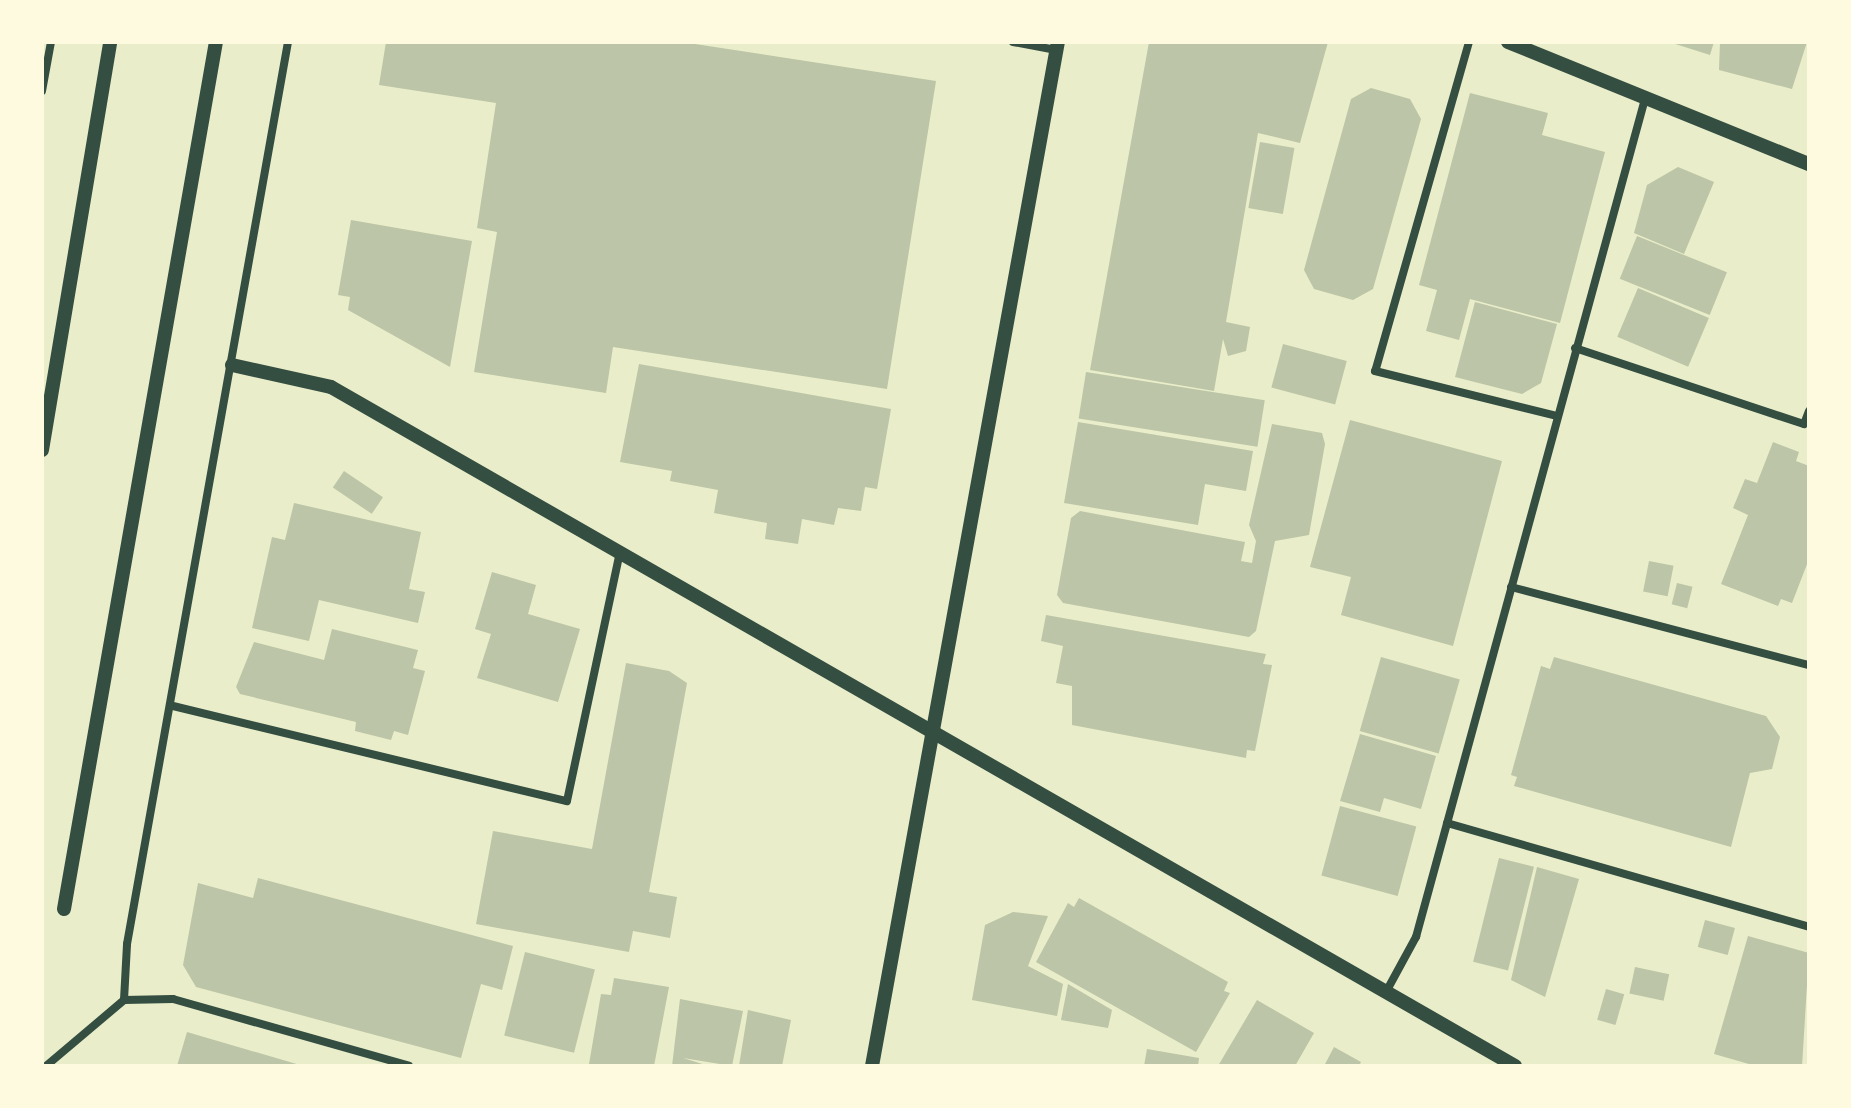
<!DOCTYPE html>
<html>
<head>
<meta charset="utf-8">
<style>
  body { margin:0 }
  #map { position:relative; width:1851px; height:1108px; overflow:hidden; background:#e9edc9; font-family:"Nunito Sans",sans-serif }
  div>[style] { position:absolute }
  .building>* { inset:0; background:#bcc5a7; transform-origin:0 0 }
  .minor>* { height:8px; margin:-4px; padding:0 4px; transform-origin:4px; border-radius:4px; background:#344e41 }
  .tertiary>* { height:14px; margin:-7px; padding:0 7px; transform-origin:7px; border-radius:7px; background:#344e41 }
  span { translate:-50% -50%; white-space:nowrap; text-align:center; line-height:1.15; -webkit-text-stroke:8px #fefae0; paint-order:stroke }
  .frame { position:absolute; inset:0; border:44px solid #fefae0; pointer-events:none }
</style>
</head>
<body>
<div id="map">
  <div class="building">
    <i style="clip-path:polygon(386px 42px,682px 42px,936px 81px,887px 389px,613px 347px,606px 393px,474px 372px,497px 232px,477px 228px,496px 103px,379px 85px)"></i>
    <i style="clip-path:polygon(1149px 42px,1328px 42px,1300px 143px,1258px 133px,1226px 322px,1250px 327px,1246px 351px,1228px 356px,1223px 339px,1214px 391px,1090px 370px)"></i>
    <i style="clip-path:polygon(1669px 42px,1714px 42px,1710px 55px)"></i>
    <i style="clip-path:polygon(1720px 42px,1807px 42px,1792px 89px,1719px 70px)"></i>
    <i style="clip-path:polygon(1371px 88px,1410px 99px,1421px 119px,1373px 289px,1353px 300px,1314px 289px,1304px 270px,1351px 99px)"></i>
    <i style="clip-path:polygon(1470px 93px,1548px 113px,1542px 135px,1605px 152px,1560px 323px,1470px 299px,1459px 340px,1426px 331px,1437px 290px,1419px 285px)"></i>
    <i style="left:1260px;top:142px;width:35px;height:67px;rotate:10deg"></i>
    <i style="clip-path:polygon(1678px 167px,1714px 182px,1684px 254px,1634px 233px,1647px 185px)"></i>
    <i style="clip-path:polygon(351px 220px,472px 241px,450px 367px,348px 310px,350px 297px,338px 295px)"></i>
    <i style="left:1637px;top:236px;width:97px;height:46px;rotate:22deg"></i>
    <i style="left:1638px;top:288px;width:77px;height:53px;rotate:23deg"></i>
    <i style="clip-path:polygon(1475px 302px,1557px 324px,1541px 383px,1522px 394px,1455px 377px)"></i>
    <i style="left:1283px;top:344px;width:66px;height:45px;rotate:15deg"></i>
    <i style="clip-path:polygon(639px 364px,891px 409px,877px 489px,865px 487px,861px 511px,838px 508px,834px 525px,802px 519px,798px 544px,765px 539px,767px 523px,714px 513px,718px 490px,670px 481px,672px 471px,620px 462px)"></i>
    <i style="left:1086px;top:372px;width:181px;height:47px;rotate:9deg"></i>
    <i style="clip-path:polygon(1350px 420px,1502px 461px,1453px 646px,1341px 615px,1351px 577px,1310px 567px)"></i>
    <i style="clip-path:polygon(1078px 422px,1253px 451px,1246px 491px,1205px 484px,1198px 525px,1064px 503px)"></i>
    <i style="clip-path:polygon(1272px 424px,1322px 433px,1325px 444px,1309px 535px,1275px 541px,1256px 631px,1249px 637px,1063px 603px,1057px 595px,1071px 518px,1080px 511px,1245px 542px,1241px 561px,1252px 563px,1256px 541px,1249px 525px)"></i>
    <i style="clip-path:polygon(1773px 442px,1799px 452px,1796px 461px,1809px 466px,1809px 559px,1792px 603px,1781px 599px,1778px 606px,1721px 584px,1748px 515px,1733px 508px,1745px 479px,1757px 483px)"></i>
    <i style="left:344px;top:471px;width:47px;height:20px;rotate:34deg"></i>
    <i style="clip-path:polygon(294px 503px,421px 532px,409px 589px,425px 592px,418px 623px,319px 600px,309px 641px,252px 628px,272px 537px,285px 540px)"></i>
    <i style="left:1649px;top:561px;width:25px;height:31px;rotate:11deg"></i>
    <i style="clip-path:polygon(492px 572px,536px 585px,528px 614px,580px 629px,558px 702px,477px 678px,491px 634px,475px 629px)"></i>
    <i style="left:1677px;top:583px;width:16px;height:22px;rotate:14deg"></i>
    <i style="clip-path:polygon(1046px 615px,1266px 654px,1263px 664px,1272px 665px,1255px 751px,1247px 750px,1246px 758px,1072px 725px,1072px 686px,1056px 683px,1063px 646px,1041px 641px)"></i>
    <i style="clip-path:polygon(332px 629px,418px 650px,413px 668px,425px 671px,408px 735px,394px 731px,391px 740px,355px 731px,356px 722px,240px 694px,236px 687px,254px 642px,324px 660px)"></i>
    <i style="left:1381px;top:657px;width:82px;height:77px;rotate:16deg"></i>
    <i style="clip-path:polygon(1554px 657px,1766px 716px,1780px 737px,1772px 769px,1750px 773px,1731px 847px,1514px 786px,1517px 777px,1511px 775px,1541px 666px,1550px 669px)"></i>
    <i style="clip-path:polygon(626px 663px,669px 671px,687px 683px,649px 892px,677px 897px,670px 938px,633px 931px,629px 952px,476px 924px,493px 831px,592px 849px)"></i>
    <i style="clip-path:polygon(1360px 734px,1436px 756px,1421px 809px,1384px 798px,1380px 812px,1340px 801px)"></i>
    <i style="left:1340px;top:806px;width:79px;height:72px;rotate:15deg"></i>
    <i style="left:1499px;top:858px;width:36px;height:107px;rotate:14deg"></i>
    <i style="clip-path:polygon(1537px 867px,1579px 879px,1545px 997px,1511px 980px)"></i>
    <i style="clip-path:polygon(258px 878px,513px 946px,502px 990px,481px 984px,461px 1058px,196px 987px,183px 965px,198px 883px,253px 898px)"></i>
    <i style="clip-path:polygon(1079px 898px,1228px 982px,1224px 991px,1230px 993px,1196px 1052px,1036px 962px,1068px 903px,1074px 907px)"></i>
    <i style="clip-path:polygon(1013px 912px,1048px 916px,1028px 966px,1063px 984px,1057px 1016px,972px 1000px,985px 925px)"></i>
    <i style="left:1705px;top:920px;width:31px;height:28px;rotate:15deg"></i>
    <i style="clip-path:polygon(1748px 936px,1809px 953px,1802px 1066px,1756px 1066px,1714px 1054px)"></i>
    <i style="left:525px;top:952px;width:72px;height:86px;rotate:14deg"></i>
    <i style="left:1635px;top:967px;width:35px;height:27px;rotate:12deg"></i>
    <i style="clip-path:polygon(614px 978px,669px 987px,654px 1066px,589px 1064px,601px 994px,611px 995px)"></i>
    <i style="clip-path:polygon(1068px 984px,1112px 1010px,1108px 1028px,1061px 1020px)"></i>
    <i style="left:1606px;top:989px;width:19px;height:32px;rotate:16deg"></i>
    <i style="clip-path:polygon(680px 999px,743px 1011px,732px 1066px,683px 1058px,709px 1066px,672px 1066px)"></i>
    <i style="clip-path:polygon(1257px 1000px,1314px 1033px,1295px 1066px,1218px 1066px)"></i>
    <i style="clip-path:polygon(748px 1010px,791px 1020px,782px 1066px,739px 1066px)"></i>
    <i style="clip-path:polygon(187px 1032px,300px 1065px,300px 1066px,177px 1066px)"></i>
    <i style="clip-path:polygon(1334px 1047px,1361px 1062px,1359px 1066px,1324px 1066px)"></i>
    <i style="clip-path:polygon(1147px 1049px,1199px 1058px,1198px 1066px,1144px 1066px)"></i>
  </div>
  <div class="minor">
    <i style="left:1013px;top:42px;width:44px;rotate:10.5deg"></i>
    <i style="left:1469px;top:42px;width:342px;rotate:105.9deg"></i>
    <i style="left:1375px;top:371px;width:187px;rotate:13.9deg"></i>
    <i style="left:42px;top:91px;width:50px;rotate:-79.6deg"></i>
    <i style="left:1575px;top:348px;width:241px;rotate:18.4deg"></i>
    <i style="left:1804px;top:424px;width:14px;rotate:-69deg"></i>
    <i style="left:1511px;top:587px;width:308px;rotate:14.7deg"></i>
    <i style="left:173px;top:706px;width:405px;rotate:13.6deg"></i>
    <i style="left:567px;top:801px;width:255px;rotate:-78deg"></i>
    <i style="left:1447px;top:823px;width:377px;rotate:16deg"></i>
    <i style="left:1386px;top:992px;width:63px;rotate:-61.4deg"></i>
    <i style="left:1416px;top:937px;width:869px;rotate:-74.72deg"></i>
    <i style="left:124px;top:1000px;width:49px;rotate:-1.2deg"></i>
    <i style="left:173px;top:999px;width:245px;rotate:15.8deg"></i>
    <i style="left:46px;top:1066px;width:102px;rotate:-40.2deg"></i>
    <i style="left:124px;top:1000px;width:56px;rotate:-86.9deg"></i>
    <i style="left:127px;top:944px;width:916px;rotate:-79.88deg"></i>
  </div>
  <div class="tertiary">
    <i style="left:1508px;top:42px;width:325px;rotate:22.1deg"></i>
    <i style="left:232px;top:365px;width:101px;rotate:12.5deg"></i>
    <i style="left:331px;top:387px;width:1365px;rotate:29.83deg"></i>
    <i style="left:42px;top:450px;width:414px;rotate:-80.5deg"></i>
    <i style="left:64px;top:909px;width:880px;rotate:-80.06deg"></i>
    <i style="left:872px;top:1066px;width:1041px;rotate:-79.71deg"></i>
  </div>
  <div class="frame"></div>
</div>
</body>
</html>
